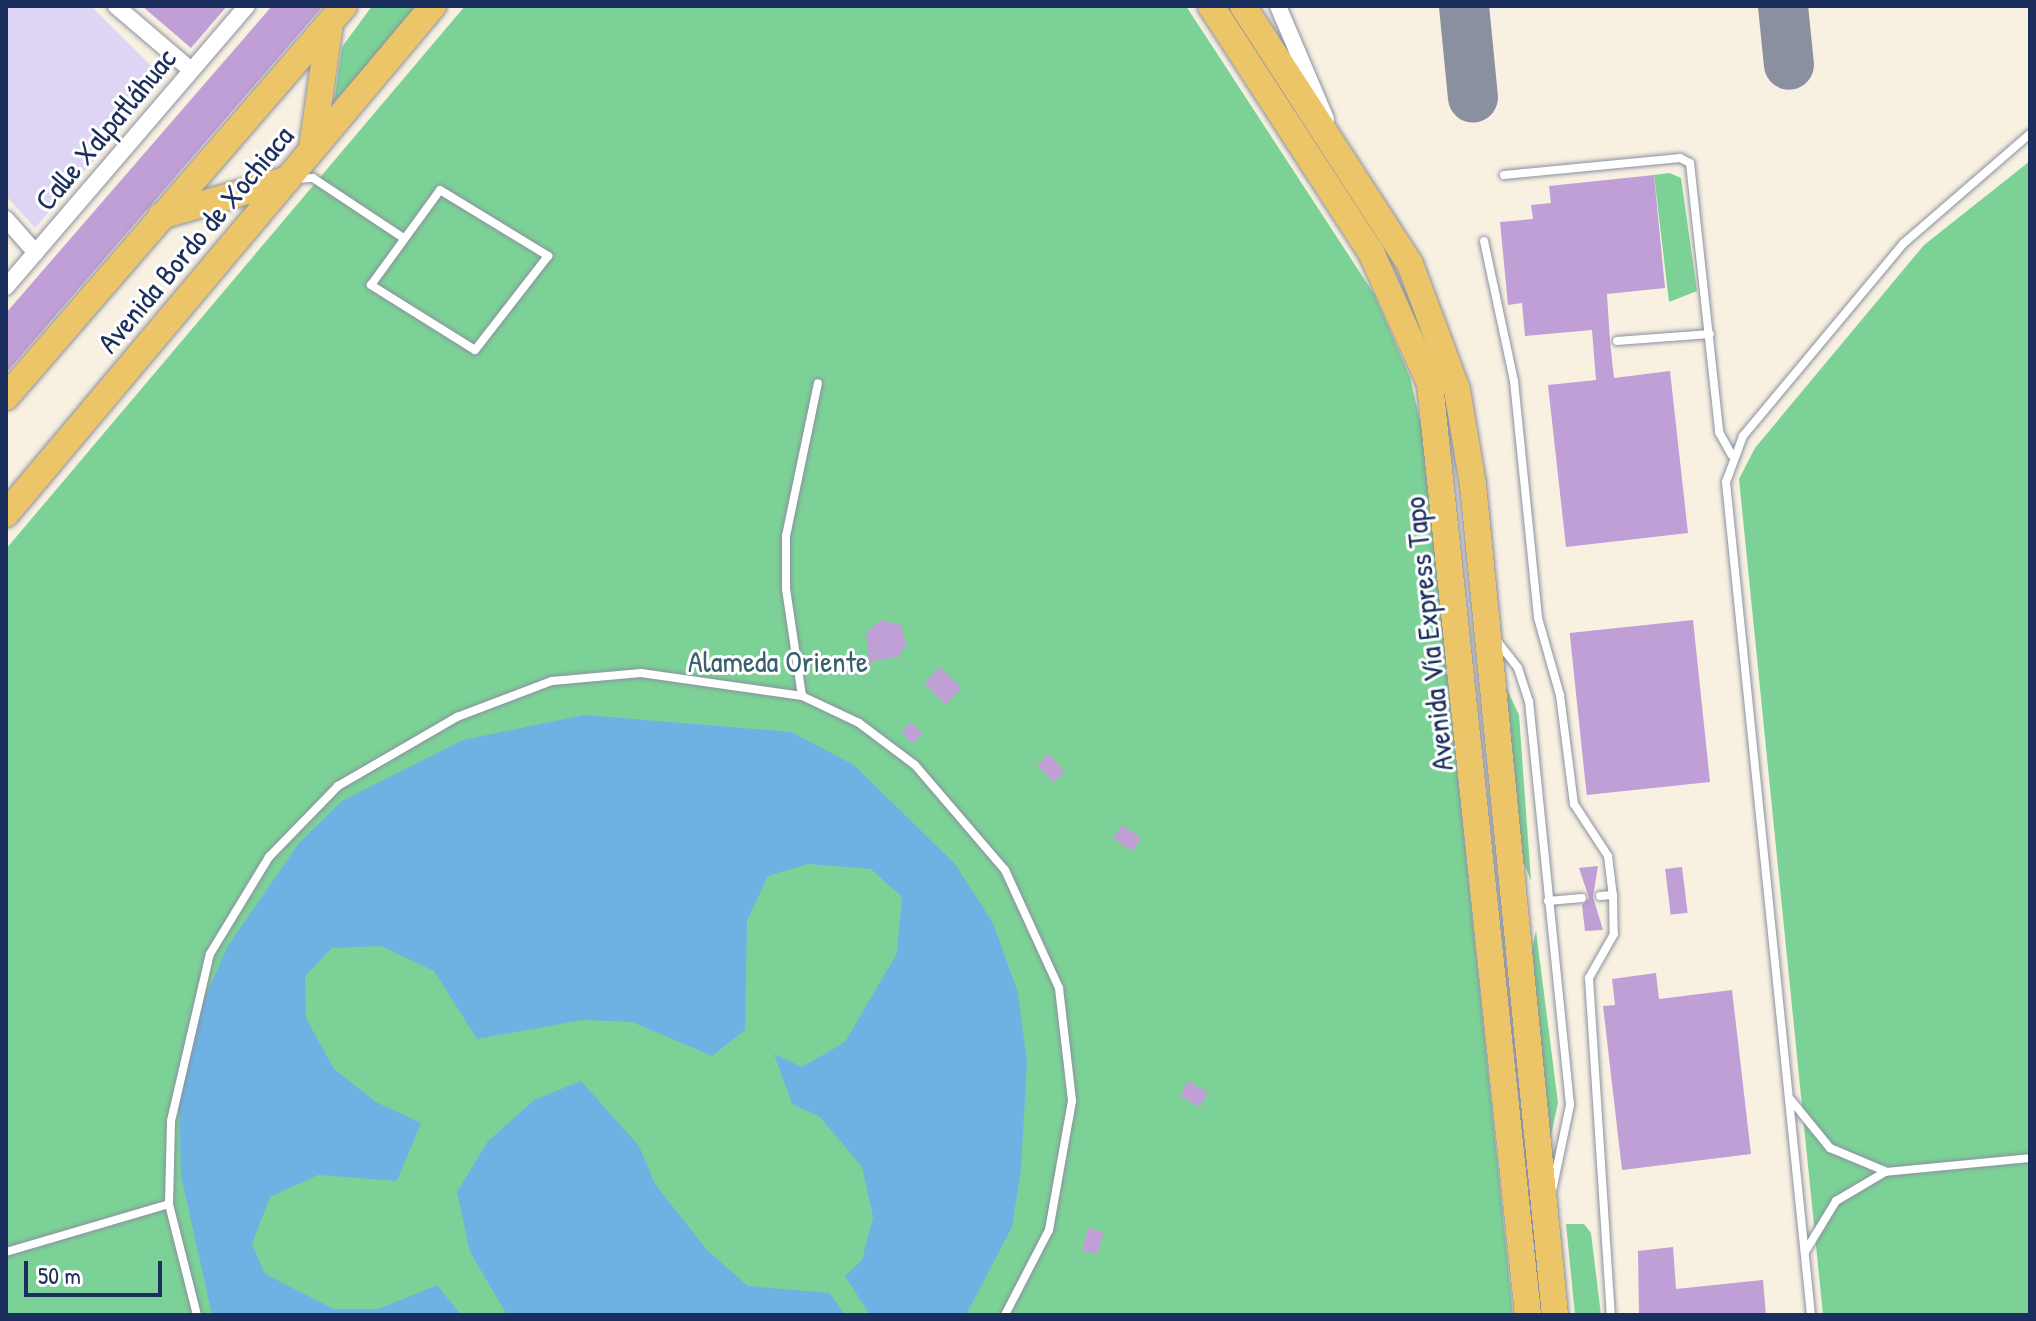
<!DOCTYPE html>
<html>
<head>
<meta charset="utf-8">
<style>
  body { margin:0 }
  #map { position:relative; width:2036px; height:1321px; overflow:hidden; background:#f8f0e1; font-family:"Patrick Hand",sans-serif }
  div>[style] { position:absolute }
  .built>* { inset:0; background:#ded5f5 }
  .green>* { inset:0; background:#7cd296 }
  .water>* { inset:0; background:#6eb2e4 }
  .taxiway>* { height:50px; margin:-25px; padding:0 25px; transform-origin:25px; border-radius:25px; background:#8a90a0 }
  .building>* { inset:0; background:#c09ed6; transform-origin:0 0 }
  .roads { filter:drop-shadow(0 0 2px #8a90a0) drop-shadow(0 0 2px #8a90a0) }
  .service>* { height:8px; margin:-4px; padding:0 4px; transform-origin:4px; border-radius:4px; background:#fff }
  .minor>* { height:16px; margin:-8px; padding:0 8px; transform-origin:8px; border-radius:8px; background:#fff }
  .primary>* { height:26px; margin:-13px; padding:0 13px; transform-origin:13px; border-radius:13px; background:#ecc569 }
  span { translate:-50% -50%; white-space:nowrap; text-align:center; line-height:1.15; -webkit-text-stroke:6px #fff; paint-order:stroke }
  .street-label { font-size:30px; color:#1b2f5e }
  .park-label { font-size:30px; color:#38606f }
  .frame { position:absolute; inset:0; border:8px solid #1b2f5e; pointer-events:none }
  .scale { position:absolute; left:24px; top:1261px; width:138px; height:36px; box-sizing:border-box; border:4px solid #1b2f5e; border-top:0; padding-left:10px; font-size:24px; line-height:28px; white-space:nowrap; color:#1b2f5e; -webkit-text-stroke:6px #fff; paint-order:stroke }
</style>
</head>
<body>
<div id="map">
  <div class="built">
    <i style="clip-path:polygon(6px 6px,91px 6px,164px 79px,35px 228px,6px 196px)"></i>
  </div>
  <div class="green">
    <i style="clip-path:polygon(372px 6px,420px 6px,334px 102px,342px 47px)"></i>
    <i style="clip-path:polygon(465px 6px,1186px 6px,1374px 294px,1410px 377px,1423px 434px,1513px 1315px,6px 1315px,6px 549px)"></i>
    <i style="clip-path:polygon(2030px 161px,2030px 1315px,1823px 1315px,1739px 479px,1755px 448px,1924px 245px)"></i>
    <i style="clip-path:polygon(1670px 173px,1681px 178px,1697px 291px,1669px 302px,1654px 175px)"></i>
    <i style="clip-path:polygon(1504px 683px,1519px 715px,1531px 881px,1517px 845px)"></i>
    <i style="clip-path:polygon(1536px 931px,1558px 1103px,1549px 1144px,1531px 952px)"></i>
    <i style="clip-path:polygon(1566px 1224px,1584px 1224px,1591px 1233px,1601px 1315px,1575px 1315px)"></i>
  </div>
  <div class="water">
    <i style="clip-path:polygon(584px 715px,791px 732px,854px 765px,955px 864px,993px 923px,1018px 993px,1027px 1062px,1021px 1169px,1012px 1227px,966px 1315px,870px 1315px,845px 1276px,862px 1260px,873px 1217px,862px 1167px,820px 1117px,792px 1104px,774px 1054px,802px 1067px,845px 1042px,897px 953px,902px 897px,871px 869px,808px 864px,768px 876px,747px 921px,745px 1030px,712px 1056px,632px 1022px,582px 1020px,477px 1039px,434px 971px,381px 946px,332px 948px,305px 976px,306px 1018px,334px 1069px,376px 1102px,421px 1123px,397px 1181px,318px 1175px,270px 1197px,252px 1244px,265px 1274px,334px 1309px,379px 1309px,437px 1285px,461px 1315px,212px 1315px,181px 1176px,179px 1100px,196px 1019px,227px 947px,299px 843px,342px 801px,463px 740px)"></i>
    <i style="clip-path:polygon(581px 1081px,639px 1146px,655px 1184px,707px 1250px,748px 1286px,830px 1293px,845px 1315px,507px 1315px,470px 1252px,457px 1192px,488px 1141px,534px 1100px)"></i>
  </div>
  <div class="taxiway">
    <i style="left:1464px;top:6px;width:92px;rotate:84.4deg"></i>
    <i style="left:1783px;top:6px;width:59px;rotate:84.2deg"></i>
  </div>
  <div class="building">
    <i style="clip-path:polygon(142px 6px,227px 6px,191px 48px)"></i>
    <i style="clip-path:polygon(272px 6px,323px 6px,6px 373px,6px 313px)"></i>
    <i style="clip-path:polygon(1654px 175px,1665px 288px,1607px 294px,1610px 342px,1614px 378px,1670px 371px,1688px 533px,1566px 547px,1548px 385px,1596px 380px,1592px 330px,1525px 336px,1522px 303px,1508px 305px,1500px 222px,1533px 219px,1531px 205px,1551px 203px,1549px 186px)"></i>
    <i style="clip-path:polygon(881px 620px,901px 625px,906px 645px,898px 657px,873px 661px,863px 677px,857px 667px,869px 657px,866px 634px)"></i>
    <i style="left:1693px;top:620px;width:163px;height:124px;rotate:84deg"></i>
    <i style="left:940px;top:667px;width:30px;height:23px;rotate:44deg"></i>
    <i style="left:911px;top:722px;width:16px;height:14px;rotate:45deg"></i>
    <i style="left:1049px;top:754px;width:24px;height:16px;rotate:48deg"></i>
    <i style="left:1122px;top:825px;width:23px;height:16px;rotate:34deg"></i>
    <i style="clip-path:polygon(1598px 866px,1593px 897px,1603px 930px,1585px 931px,1582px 905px,1589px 898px,1579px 868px)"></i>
    <i style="left:1682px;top:867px;width:46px;height:17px;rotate:83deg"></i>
    <i style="clip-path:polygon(1656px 973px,1659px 999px,1732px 990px,1751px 1154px,1622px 1170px,1603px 1006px,1615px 1005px,1612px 979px)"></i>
    <i style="left:1188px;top:1081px;width:23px;height:17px;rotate:29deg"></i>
    <i style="left:1088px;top:1228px;width:16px;height:23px;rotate:15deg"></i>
    <i style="clip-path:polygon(1673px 1247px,1676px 1289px,1763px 1280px,1766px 1315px,1639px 1315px,1638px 1251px)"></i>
  </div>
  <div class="roads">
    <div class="service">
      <i style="left:1504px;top:175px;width:177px;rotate:-5.5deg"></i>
      <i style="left:1680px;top:158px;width:11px;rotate:27deg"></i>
      <i style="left:1690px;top:163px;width:271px;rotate:83.8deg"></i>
      <i style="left:1719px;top:432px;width:26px;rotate:61deg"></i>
      <i style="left:297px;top:179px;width:16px;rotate:-4deg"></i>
      <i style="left:313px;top:178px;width:107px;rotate:33.5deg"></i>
      <i style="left:440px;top:190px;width:127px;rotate:31.4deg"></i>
      <i style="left:548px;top:256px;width:119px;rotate:127.8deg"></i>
      <i style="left:475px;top:350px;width:123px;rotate:-148deg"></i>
      <i style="left:371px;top:285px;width:117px;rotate:-54deg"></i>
      <i style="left:1484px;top:241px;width:143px;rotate:77.9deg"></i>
      <i style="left:1514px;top:381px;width:238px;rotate:84.2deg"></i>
      <i style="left:1538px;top:618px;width:80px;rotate:74.1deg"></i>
      <i style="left:1560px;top:695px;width:110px;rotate:82.7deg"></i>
      <i style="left:1574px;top:804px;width:62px;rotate:56.8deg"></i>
      <i style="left:1608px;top:856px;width:39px;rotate:83deg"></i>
      <i style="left:1617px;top:341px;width:93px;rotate:-4.3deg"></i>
      <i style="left:1497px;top:641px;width:34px;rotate:52deg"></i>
      <i style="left:1518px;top:668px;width:35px;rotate:72deg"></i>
      <i style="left:1529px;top:701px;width:406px;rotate:84.2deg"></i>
      <i style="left:1570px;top:1105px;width:88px;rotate:101.8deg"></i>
      <i style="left:802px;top:696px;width:108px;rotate:-98.5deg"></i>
      <i style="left:786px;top:589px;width:53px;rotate:-90deg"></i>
      <i style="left:786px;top:536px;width:156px;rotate:-78.2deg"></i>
      <i style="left:1600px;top:896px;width:13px;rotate:-4deg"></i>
      <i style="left:1613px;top:895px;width:39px;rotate:89deg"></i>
      <i style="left:1614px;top:934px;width:51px;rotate:119.6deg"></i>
      <i style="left:1589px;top:978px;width:338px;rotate:86.3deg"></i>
      <i style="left:1548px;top:901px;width:34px;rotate:-5deg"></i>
      <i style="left:1791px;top:1100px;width:62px;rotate:50.9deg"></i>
      <i style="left:1830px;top:1148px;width:60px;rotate:22.7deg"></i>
      <i style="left:6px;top:1252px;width:170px;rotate:-16.4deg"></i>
      <i style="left:1805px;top:1252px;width:60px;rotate:-58.7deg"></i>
      <i style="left:1836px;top:1201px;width:57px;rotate:-30.6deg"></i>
      <i style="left:1885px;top:1172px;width:146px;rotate:-5.5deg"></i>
      <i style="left:197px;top:1315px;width:114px;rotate:-104.2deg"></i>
      <i style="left:169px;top:1204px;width:83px;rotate:-88.6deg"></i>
      <i style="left:171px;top:1121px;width:171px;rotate:-76.9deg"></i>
      <i style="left:210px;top:954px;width:114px;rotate:-58.7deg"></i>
      <i style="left:269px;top:857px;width:99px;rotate:-45.8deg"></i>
      <i style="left:338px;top:786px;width:138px;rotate:-30.1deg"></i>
      <i style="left:457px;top:717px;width:102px;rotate:-20.8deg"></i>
      <i style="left:552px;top:681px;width:89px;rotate:-5.1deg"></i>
      <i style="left:641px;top:673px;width:163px;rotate:8.1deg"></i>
      <i style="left:802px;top:696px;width:63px;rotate:25.3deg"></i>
      <i style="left:859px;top:723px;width:70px;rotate:36.9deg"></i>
      <i style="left:915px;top:765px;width:138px;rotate:49.4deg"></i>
      <i style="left:1005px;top:870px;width:130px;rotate:65.4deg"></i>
      <i style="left:1059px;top:988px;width:114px;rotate:83.4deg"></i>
      <i style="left:1072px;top:1101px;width:131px;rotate:100.1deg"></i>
      <i style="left:1049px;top:1230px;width:96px;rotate:117.4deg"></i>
      <i style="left:1811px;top:1315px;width:837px;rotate:-95.83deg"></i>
      <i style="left:1726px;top:482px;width:49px;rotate:-69.7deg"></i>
      <i style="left:1743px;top:436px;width:251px;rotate:-50.2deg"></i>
      <i style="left:1904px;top:243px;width:167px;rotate:-40.9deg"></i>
    </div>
    <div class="minor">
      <i style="left:116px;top:6px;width:99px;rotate:40.5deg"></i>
      <i style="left:1278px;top:6px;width:123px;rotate:67deg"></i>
      <i style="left:6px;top:219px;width:45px;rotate:48.6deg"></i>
      <i style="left:6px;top:287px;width:370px;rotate:-49.4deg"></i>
    </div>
    <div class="primary">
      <i style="left:1211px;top:6px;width:293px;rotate:57deg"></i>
      <i style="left:1371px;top:252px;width:145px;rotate:65.9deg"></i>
      <i style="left:1430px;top:384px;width:936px;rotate:83.99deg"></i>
      <i style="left:1243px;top:6px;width:307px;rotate:57.1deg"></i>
      <i style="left:1410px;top:264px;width:134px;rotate:69.5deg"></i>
      <i style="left:1457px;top:390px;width:96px;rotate:80.4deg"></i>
      <i style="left:1473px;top:485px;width:834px;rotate:84.36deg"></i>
      <i style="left:312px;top:149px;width:128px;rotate:-81.9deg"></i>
      <i style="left:161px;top:216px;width:132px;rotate:-16.2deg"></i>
      <i style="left:6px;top:397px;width:517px;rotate:-49.16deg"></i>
      <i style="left:6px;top:514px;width:664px;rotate:-49.95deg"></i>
    </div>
  </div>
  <div class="street-label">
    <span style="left:105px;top:129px;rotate:-50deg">Calle Xalpatláhuac</span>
    <span style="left:195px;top:239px;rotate:-50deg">Avenida Bordo de Xochiaca</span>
    <span style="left:1428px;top:634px;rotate:-96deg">Avenida Vía Express Tapo</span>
  </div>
  <div class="park-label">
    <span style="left:778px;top:661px">Alameda Oriente</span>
  </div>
  <div class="frame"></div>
  <div class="scale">50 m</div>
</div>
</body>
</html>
